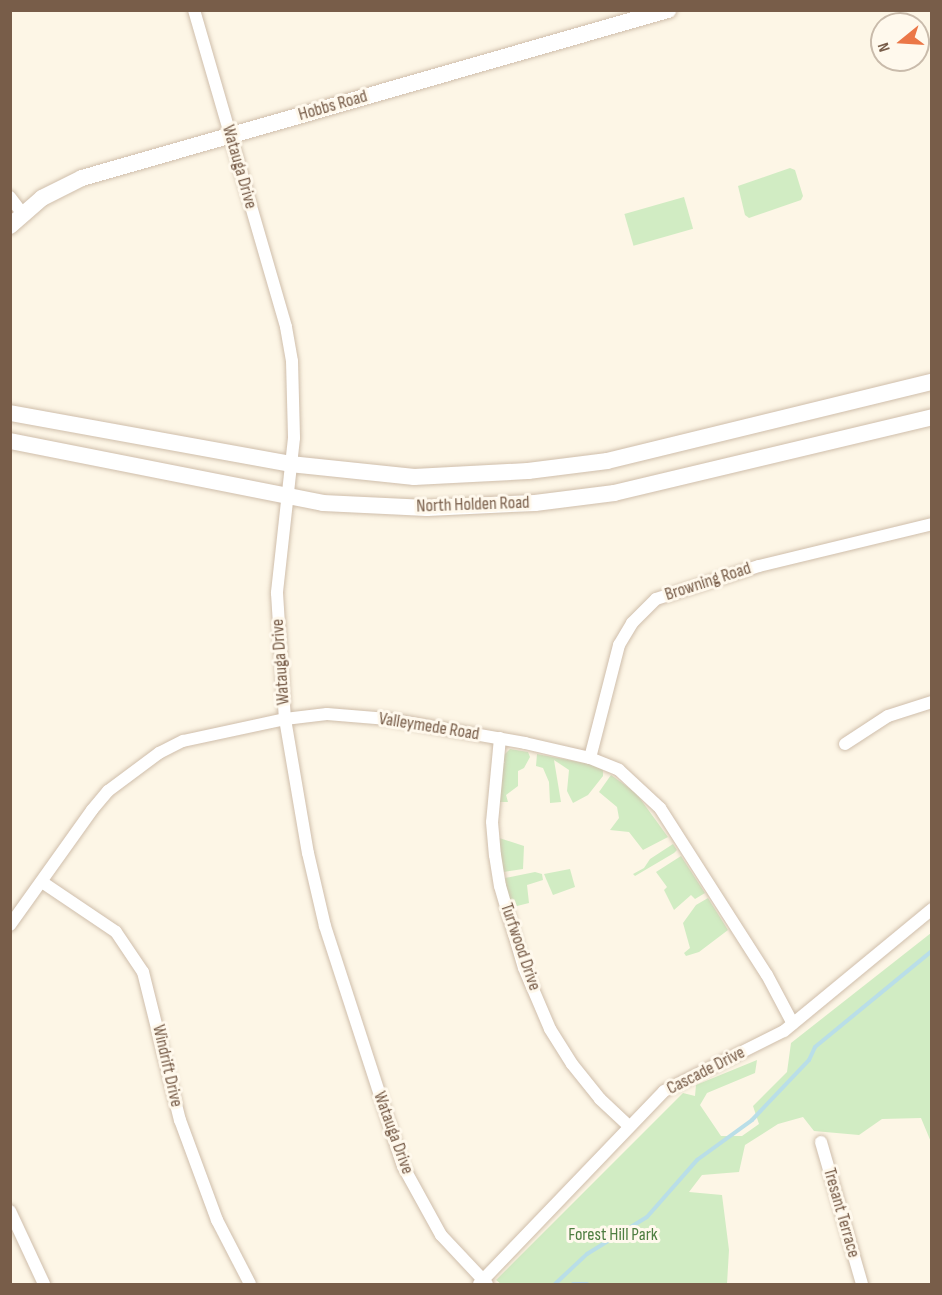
<!DOCTYPE html>
<html>
<head>
<meta charset="utf-8">
<style>
  body { margin:0 }
  #map { position:relative; width:942px; height:1295px; overflow:hidden; background:#fdf6e6; font-family:"Sofia Sans Condensed",sans-serif }
  div>[style] { position:absolute }
  .green>* { inset:0; background:#d1ecc3; transform-origin:0 0 }
  .stream>* { height:4px; margin:-2px; padding:0 2px; transform-origin:2px; border-radius:2px; background:#b9dee8 }
  .roads { filter:drop-shadow(0 0 2px #cfbeab) drop-shadow(0 0 2px #cfbeab) }
  .street>* { height:12px; margin:-6px; padding:0 6px; transform-origin:6px; border-radius:6px; background:#fff }
  .secondary>* { height:16px; margin:-8px; padding:0 8px; transform-origin:8px; border-radius:8px; background:#fff }
  span { translate:-50% -50%; white-space:nowrap; text-align:center; line-height:1.15; -webkit-text-stroke:6px #fff9ed; paint-order:stroke }
  .street-label { font-size:18px; color:#785d49 }
  .park-label { font-size:18px; color:#4e7e41 }
  .frame { position:absolute; inset:0; border:12px solid #785d49; pointer-events:none }
  .north { position:absolute; left:870px; top:12px; width:60px; height:60px; box-sizing:border-box; background:#fff9ed; border:2px solid #c9bbab; border-radius:50%; rotate:252deg; font-size:16px; font-weight:700; line-height:24px; text-align:center; color:#785d49 }
  .north::after { content:''; display:block; margin:auto; width:21px; height:27px; background:#eb7747; clip-path:polygon(50% 0,100% 100%,50% 72%,0 100%) }
</style>
</head>
<body>
<div id="map">
  <div class="green">
    <i style="clip-path:polygon(790px 168px,795px 170px,803px 196px,801px 200px,749px 218px,745px 215px,738px 186px)"></i>
    <i style="left:684px;top:197px;width:33px;height:62px;rotate:74deg"></i>
    <i style="clip-path:polygon(510px 749px,528px 752px,530px 757px,524px 768px,518px 771px,518px 786px,506px 795px,508px 802px,497px 802px,501px 763px,505px 763px,502px 757px)"></i>
    <i style="clip-path:polygon(537px 754px,589px 764px,603px 770px,603px 776px,588px 795px,573px 803px,567px 791px,569px 770px,554px 760px,561px 802px,550px 803px,549px 782px,543px 768px,536px 766px)"></i>
    <i style="clip-path:polygon(611px 775px,636px 793px,668px 837px,643px 850px,629px 832px,610px 830px,619px 818px,617px 807px,599px 792px)"></i>
    <i style="clip-path:polygon(496px 837px,524px 846px,523px 869px,503px 872px)"></i>
    <i style="clip-path:polygon(673px 844px,677px 850px,674px 853px,635px 876px,633px 874px,644px 868px,650px 859px)"></i>
    <i style="clip-path:polygon(681px 856px,705px 893px,695px 899px,691px 895px,674px 910px,664px 890px,667px 887px,656px 872px)"></i>
    <i style="clip-path:polygon(570px 869px,575px 887px,553px 895px,544px 874px)"></i>
    <i style="clip-path:polygon(535px 872px,542px 874px,543px 880px,527px 885px,529px 903px,509px 908px,505px 878px)"></i>
    <i style="clip-path:polygon(708px 898px,728px 930px,699px 952px,686px 956px,684px 953px,690px 948px,683px 923px,696px 905px)"></i>
    <i style="clip-path:polygon(931px 933px,931px 1142px,921px 1118px,882px 1119px,859px 1135px,814px 1131px,803px 1117px,778px 1124px,745px 1145px,739px 1172px,702px 1175px,689px 1192px,722px 1195px,729px 1250px,727px 1284px,501px 1284px,496px 1280px,683px 1093px,695px 1096px,696px 1085px,757px 1060px,755px 1073px,707px 1093px,700px 1105px,721px 1136px,742px 1136px,759px 1124px,753px 1106px,787px 1072px,791px 1043px)"></i>
  </div>
  <div class="stream">
    <i style="left:555px;top:1284px;width:44px;rotate:-43.2deg"></i>
    <i style="left:587px;top:1254px;width:70px;rotate:-31.7deg"></i>
    <i style="left:647px;top:1217px;width:76px;rotate:-48.7deg"></i>
    <i style="left:697px;top:1160px;width:68px;rotate:-36deg"></i>
    <i style="left:752px;top:1120px;width:83px;rotate:-46.5deg"></i>
    <i style="left:809px;top:1060px;width:14px;rotate:-65deg"></i>
    <i style="left:815px;top:1047px;width:151px;rotate:-39.4deg"></i>
    <i style="left:573px;top:1284px;width:14px"></i>
  </div>
  <div class="roads">
    <div class="street">
      <i style="left:194px;top:10px;width:330px;rotate:73.8deg"></i>
      <i style="left:286px;top:327px;width:35px;rotate:80deg"></i>
      <i style="left:292px;top:361px;width:77px;rotate:88.5deg"></i>
      <i style="left:294px;top:438px;width:156px;rotate:96.3deg"></i>
      <i style="left:277px;top:593px;width:126px;rotate:86.4deg"></i>
      <i style="left:285px;top:719px;width:136px;rotate:80.3deg"></i>
      <i style="left:308px;top:853px;width:75px;rotate:76.9deg"></i>
      <i style="left:325px;top:926px;width:252px;rotate:72deg"></i>
      <i style="left:403px;top:1166px;width:79px;rotate:61.2deg"></i>
      <i style="left:441px;top:1235px;width:67px;rotate:46.8deg"></i>
      <i style="left:10px;top:197px;width:21px;rotate:53deg"></i>
      <i style="left:500px;top:738px;width:84px;rotate:95.4deg"></i>
      <i style="left:492px;top:822px;width:33px;rotate:85deg"></i>
      <i style="left:495px;top:855px;width:31px;rotate:81deg"></i>
      <i style="left:500px;top:886px;width:85px;rotate:73.7deg"></i>
      <i style="left:524px;top:968px;width:66px;rotate:66.9deg"></i>
      <i style="left:550px;top:1029px;width:41px;rotate:57.8deg"></i>
      <i style="left:572px;top:1064px;width:45px;rotate:51.3deg"></i>
      <i style="left:600px;top:1099px;width:40px;rotate:43deg"></i>
      <i style="left:845px;top:744px;width:51px;rotate:-33.1deg"></i>
      <i style="left:888px;top:716px;width:46px;rotate:-17.7deg"></i>
      <i style="left:590px;top:758px;width:117px;rotate:-75.6deg"></i>
      <i style="left:619px;top:645px;width:26px;rotate:-59deg"></i>
      <i style="left:632px;top:623px;width:34px;rotate:-45deg"></i>
      <i style="left:656px;top:599px;width:108px;rotate:-17.8deg"></i>
      <i style="left:759px;top:566px;width:178px;rotate:-13.6deg"></i>
      <i style="left:42px;top:882px;width:89px;rotate:34deg"></i>
      <i style="left:116px;top:932px;width:48px;rotate:56deg"></i>
      <i style="left:143px;top:972px;width:153px;rotate:76deg"></i>
      <i style="left:180px;top:1120px;width:107px;rotate:69.7deg"></i>
      <i style="left:217px;top:1220px;width:72px;rotate:62.7deg"></i>
      <i style="left:10px;top:925px;width:141px;rotate:-54.5deg"></i>
      <i style="left:92px;top:810px;width:25px;rotate:-50deg"></i>
      <i style="left:108px;top:791px;width:64px;rotate:-36.7deg"></i>
      <i style="left:159px;top:753px;width:27px;rotate:-27deg"></i>
      <i style="left:183px;top:741px;width:104px;rotate:-12.2deg"></i>
      <i style="left:285px;top:719px;width:42px;rotate:-6.8deg"></i>
      <i style="left:327px;top:714px;width:61px;rotate:4.7deg"></i>
      <i style="left:388px;top:719px;width:139px;rotate:9.9deg"></i>
      <i style="left:525px;top:743px;width:67px;rotate:13deg"></i>
      <i style="left:590px;top:758px;width:31px;rotate:22deg"></i>
      <i style="left:619px;top:770px;width:56px;rotate:42.8deg"></i>
      <i style="left:660px;top:808px;width:198px;rotate:57.4deg"></i>
      <i style="left:767px;top:975px;width:55px;rotate:62deg"></i>
      <i style="left:821px;top:1142px;width:148px;rotate:73.9deg"></i>
      <i style="left:10px;top:1211px;width:81px;rotate:65deg"></i>
      <i style="left:479px;top:1284px;width:267px;rotate:-46.2deg"></i>
      <i style="left:664px;top:1091px;width:134px;rotate:-26.6deg"></i>
      <i style="left:784px;top:1031px;width:192px;rotate:-39.5deg"></i>
    </div>
    <div class="secondary">
      <i style="left:10px;top:226px;width:43px;rotate:-41.2deg"></i>
      <i style="left:42px;top:198px;width:45px;rotate:-26.6deg"></i>
      <i style="left:82px;top:178px;width:610px;rotate:-16deg"></i>
      <i style="left:10px;top:413px;width:285px;rotate:10.3deg"></i>
      <i style="left:290px;top:464px;width:125px;rotate:6deg"></i>
      <i style="left:414px;top:477px;width:114px;rotate:-3deg"></i>
      <i style="left:528px;top:471px;width:80px;rotate:-7.2deg"></i>
      <i style="left:607px;top:461px;width:334px;rotate:-13.7deg"></i>
      <i style="left:10px;top:441px;width:319px;rotate:11.2deg"></i>
      <i style="left:323px;top:503px;width:104px;rotate:2.8deg"></i>
      <i style="left:427px;top:508px;width:108px;rotate:-2.7deg"></i>
      <i style="left:535px;top:503px;width:80px;rotate:-7.2deg"></i>
      <i style="left:614px;top:493px;width:327px;rotate:-13.4deg"></i>
    </div>
  </div>
  <div class="street-label">
    <span style="left:333px;top:106px;rotate:-16deg">Hobbs Road</span>
    <span style="left:239px;top:167px;rotate:74deg">Watauga Drive</span>
    <span style="left:473px;top:505px;rotate:-2deg">North Holden Road</span>
    <span style="left:708px;top:582px;rotate:-18deg">Browning Road</span>
    <span style="left:281px;top:662px;rotate:-94deg">Watauga Drive</span>
    <span style="left:429px;top:727px;rotate:9deg">Valleymede Road</span>
    <span style="left:520px;top:947px;rotate:71deg">Turfwood Drive</span>
    <span style="left:167px;top:1066px;rotate:77deg">Windrift Drive</span>
    <span style="left:706px;top:1071px;rotate:-27deg">Cascade Drive</span>
    <span style="left:393px;top:1133px;rotate:70deg">Watauga Drive</span>
    <span style="left:841px;top:1213px;rotate:74deg">Tresant Terrace</span>
  </div>
  <div class="park-label">
    <span style="left:613px;top:1235px">Forest Hill Park</span>
  </div>
  <div class="frame"></div>
  <div class="north">N</div>
</div>
</body>
</html>
